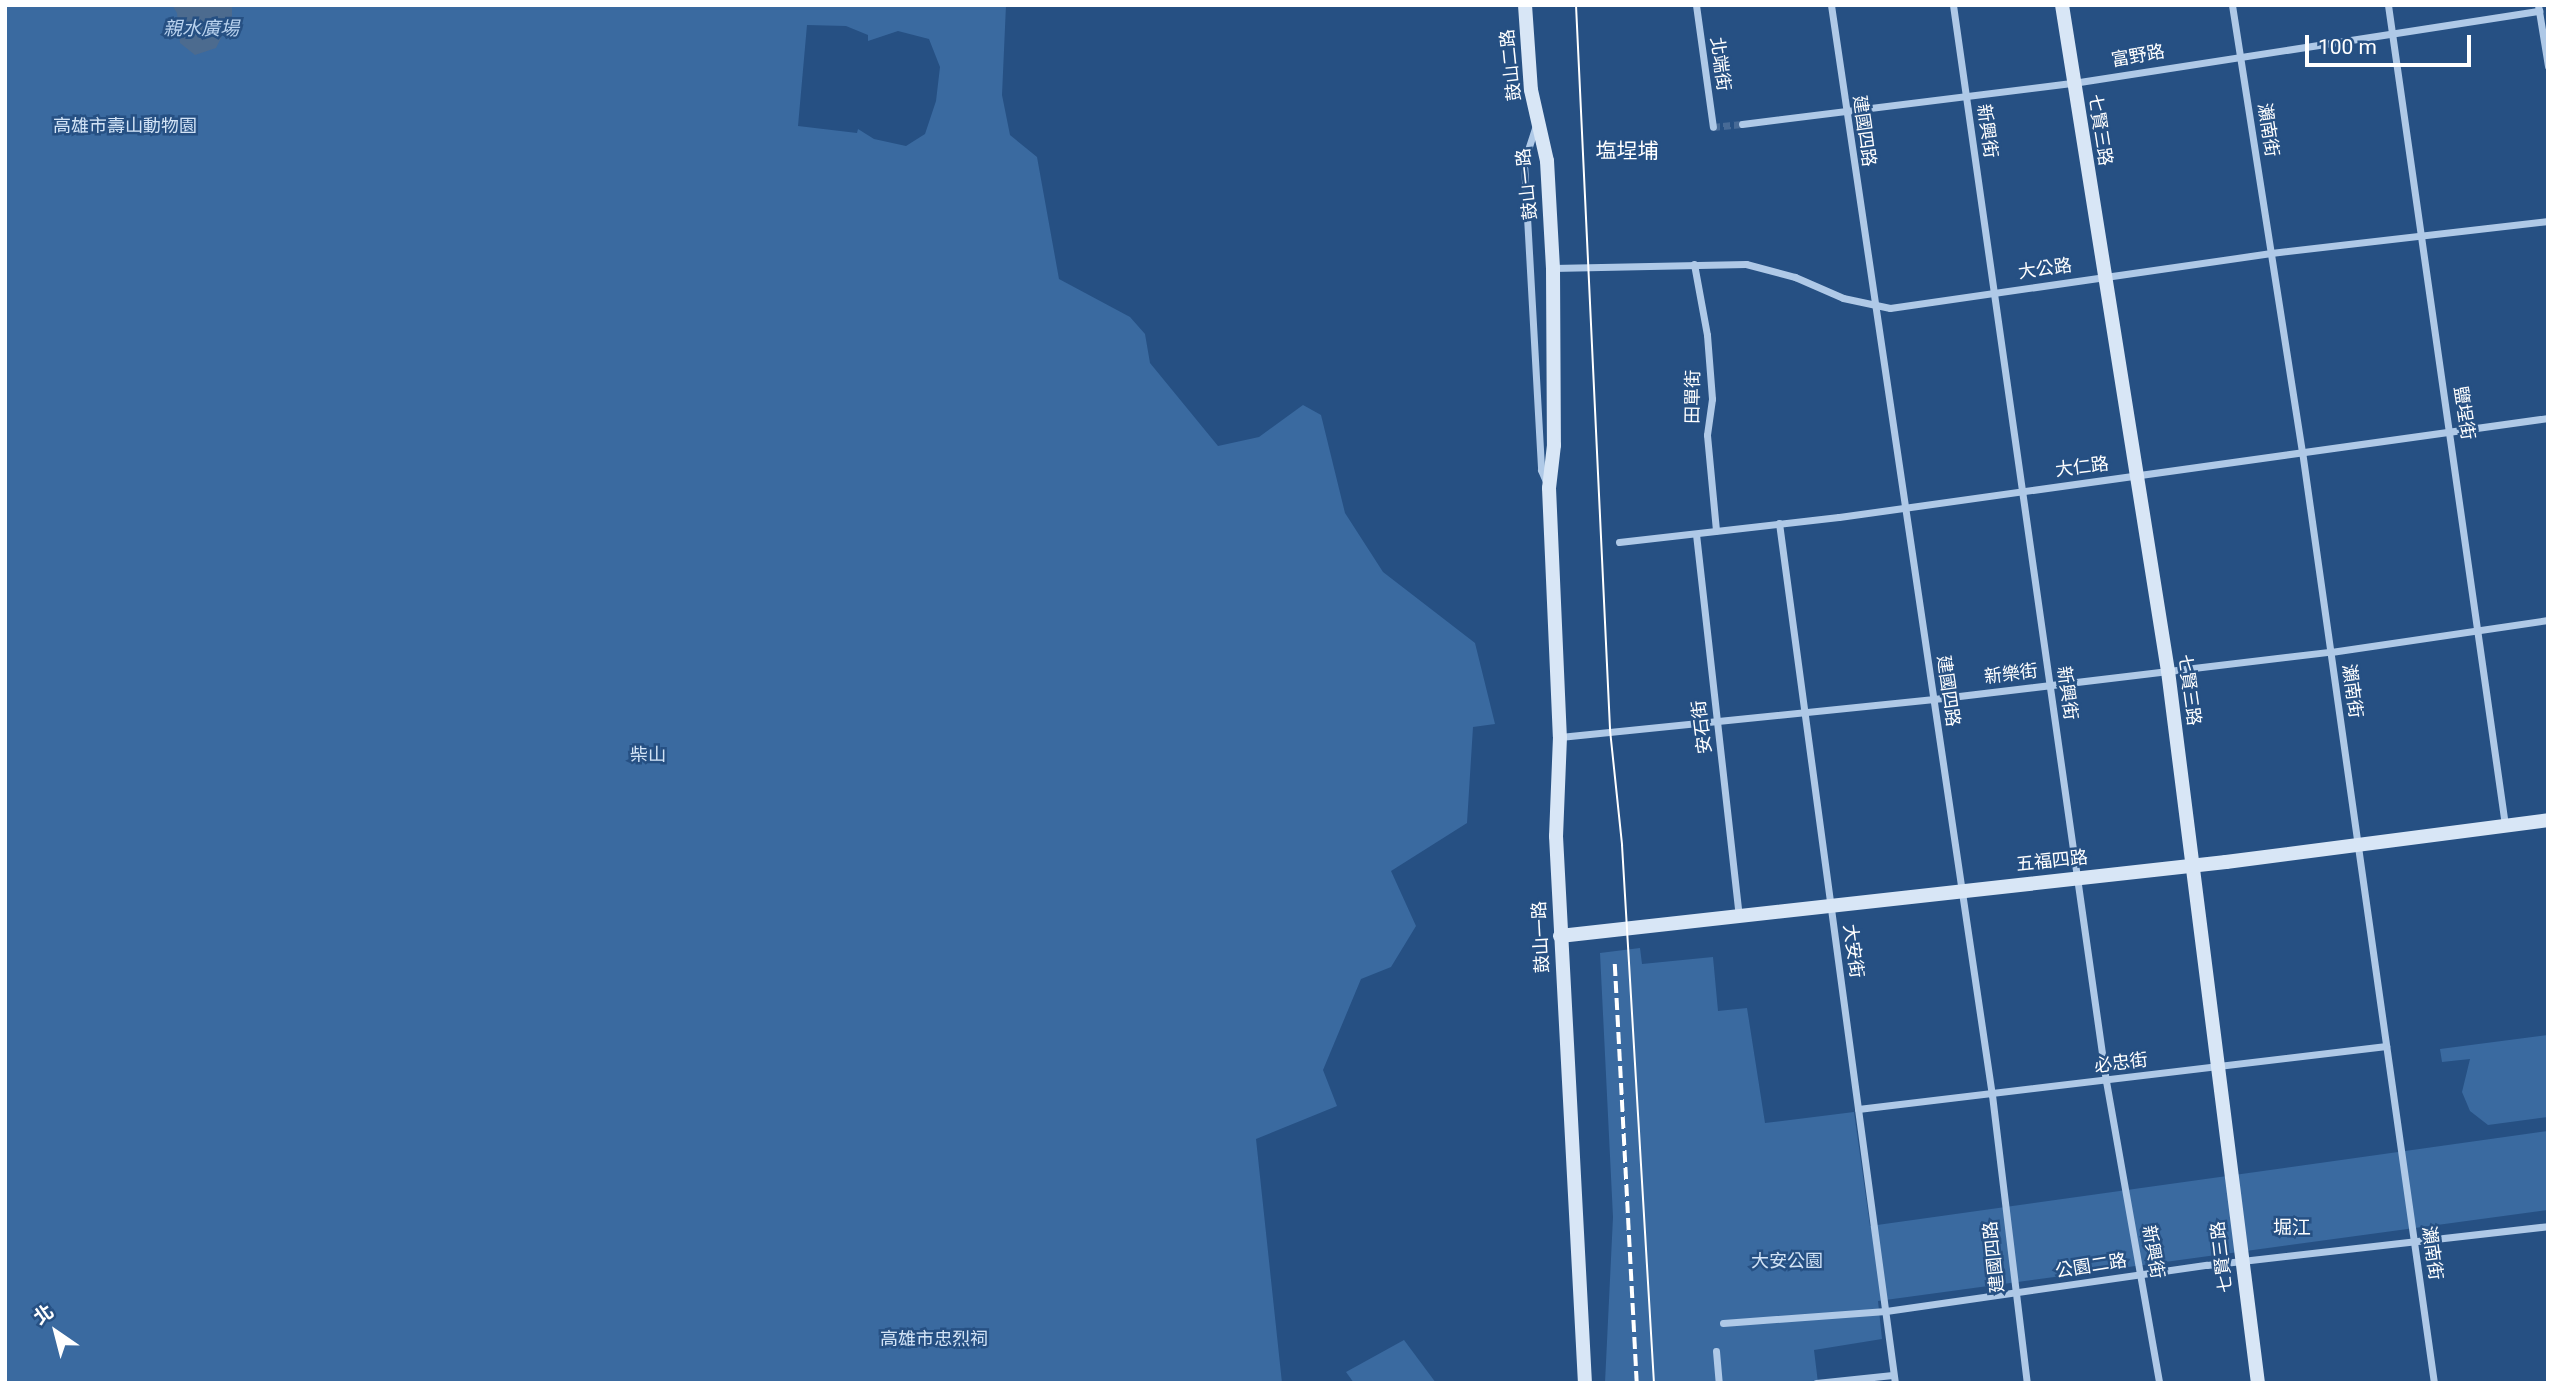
<!DOCTYPE html>
<html>
<head>
<meta charset="utf-8">
<style>
  body { margin:0 }
  #map { position:relative; width:2553px; height:1388px; overflow:hidden; background:#265083; font-family:Roboto,"Noto Sans TC",sans-serif }
  div>[style] { position:absolute }
  .green>* { inset:0; background:#3a6aa0 }
  .water>* { inset:0; background:#4c6b8f }
  .street-tunnel>* { height:7px; margin-top:-3.5px; transform-origin:0; background:repeating-linear-gradient(90deg,#476a96 0 7px,transparent 0 10.5px) }
  .street>* { height:7px; margin:-3.5px; padding:0 3.5px; transform-origin:3.5px; border-radius:3.5px; background:#afc9e7 }
  .secondary>* { height:14px; margin:-7px; padding:0 7px; transform-origin:7px; border-radius:7px; background:#d8e6f6 }
  .tram>* { height:2px; margin:-1px; padding:0 1px; transform-origin:1px; border-radius:1px; background:#fff }
  .rail>* { height:3.5px; margin-top:-1.75px; transform-origin:0; background:repeating-linear-gradient(90deg,#fff 0 12px,transparent 0 17px) }
  span { translate:-50% -50%; white-space:nowrap; text-align:center; line-height:1.15; -webkit-text-stroke:5px #265083; paint-order:stroke }
  .street-label { font-size:18px; color:#fff }
  .park-label { font-size:18px; color:#d2e3f6 }
  .water-label { font-size:19px; color:#bad3ef; font-style:italic }
  .neighbourhood-label { font-size:19px; color:#fff }
  .quarter-label { font-size:21px; color:#fff }
  .frame { position:absolute; inset:0; border:7px solid #fff; pointer-events:none }
  .north { position:absolute; left:21px; top:1297px; width:70px; height:70px; -webkit-text-stroke:5px #265083; paint-order:stroke; rotate:325deg; font-size:19px; font-weight:700; line-height:28px; text-align:center; color:#fff }
  .north::after { content:''; display:block; margin:auto; width:24px; height:32px; background:#fff; clip-path:polygon(50% 0,100% 100%,50% 72%,0 100%) }
  .scale { position:absolute; left:2305px; top:35px; width:166px; height:32px; box-sizing:border-box; border:4px solid #fff; border-top:0; padding-left:9px; font-size:21px; line-height:24px; white-space:nowrap; color:#fff; -webkit-text-stroke:5px #265083; paint-order:stroke }
</style>
</head>
<body>
<div id="map">
  <div class="green">
    <i style="clip-path:polygon(evenodd,5px 5px,1006px 5px,1002px 95px,1010px 135px,1037px 157px,1059px 279px,1130px 317px,1145px 334px,1150px 363px,1218px 446px,1259px 437px,1303px 405px,1321px 415px,1345px 513px,1383px 572px,1475px 643px,1495px 724px,1473px 727px,1467px 823px,1391px 871px,1416px 926px,1391px 967px,1361px 979px,1323px 1070px,1337px 1106px,1256px 1139px,1282px 1383px,5px 1383px,5px 5px,807px 25px,846px 26px,868px 35px,868px 41px,898px 31px,929px 39px,940px 67px,936px 101px,925px 134px,906px 146px,874px 139px,858px 129px,857px 133px,798px 126px,807px 25px)"></i>
    <i style="clip-path:polygon(1640px 948px,1642px 964px,1713px 957px,1718px 1011px,1747px 1008px,1765px 1123px,1854px 1112px,1870px 1226px,2548px 1131px,2548px 1210px,1878px 1301px,1882px 1339px,1814px 1350px,1818px 1383px,1605px 1383px,1613px 1217px,1600px 953px)"></i>
    <i style="clip-path:polygon(2548px 1035px,2548px 1117px,2488px 1125px,2470px 1111px,2462px 1092px,2470px 1059px,2442px 1062px,2440px 1049px)"></i>
    <i style="clip-path:polygon(1404px 1340px,1436px 1383px,1354px 1383px,1346px 1372px)"></i>
  </div>
  <div class="water">
    <i style="clip-path:polygon(172px 5px,232px 5px,232px 16px,216px 48px,195px 55px,180px 43px,177px 13px)"></i>
  </div>
  <div class="street-tunnel">
    <i style="left:1713px;top:127px;width:29px;rotate:-6deg"></i>
  </div>
  <div class="street">
    <i style="left:1696px;top:5px;width:123px;rotate:82.1deg"></i>
    <i style="left:1831px;top:5px;width:1102px;rotate:81.6deg"></i>
    <i style="left:1992px;top:1095px;width:290px;rotate:83.1deg"></i>
    <i style="left:1953px;top:5px;width:1087px;rotate:81.91deg"></i>
    <i style="left:2106px;top:1081px;width:307px;rotate:80deg"></i>
    <i style="left:2232px;top:5px;width:451px;rotate:81.1deg"></i>
    <i style="left:2302px;top:451px;width:941px;rotate:81.94deg"></i>
    <i style="left:2388px;top:5px;width:828px;rotate:81.88deg"></i>
    <i style="left:2538px;top:5px;width:62px;rotate:80.7deg"></i>
    <i style="left:1742px;top:124px;width:334px;rotate:-7.1deg"></i>
    <i style="left:2073px;top:83px;width:472px;rotate:-8.8deg"></i>
    <i style="left:1536px;top:125px;width:40px;rotate:108deg"></i>
    <i style="left:1524px;top:163px;width:307px;rotate:86.8deg"></i>
    <i style="left:1541px;top:470px;width:12px;rotate:66deg"></i>
    <i style="left:1694px;top:264px;width:72px;rotate:79.6deg"></i>
    <i style="left:1707px;top:335px;width:64px;rotate:85.5deg"></i>
    <i style="left:1712px;top:399px;width:36px;rotate:98deg"></i>
    <i style="left:1707px;top:435px;width:96px;rotate:84.6deg"></i>
    <i style="left:1553px;top:268px;width:193px;rotate:-1.2deg"></i>
    <i style="left:1746px;top:264px;width:51px;rotate:14.9deg"></i>
    <i style="left:1795px;top:277px;width:52px;rotate:23.6deg"></i>
    <i style="left:1843px;top:298px;width:48px;rotate:12deg"></i>
    <i style="left:1890px;top:308px;width:385px;rotate:-8.2deg"></i>
    <i style="left:2271px;top:253px;width:279px;rotate:-6.6deg"></i>
    <i style="left:1779px;top:523px;width:868px;rotate:82.32deg"></i>
    <i style="left:1696px;top:534px;width:384px;rotate:83.6deg"></i>
    <i style="left:1619px;top:542px;width:221px;rotate:-6.5deg"></i>
    <i style="left:1839px;top:517px;width:716px;rotate:-7.95deg"></i>
    <i style="left:1560px;top:737px;width:376px;rotate:-5.8deg"></i>
    <i style="left:1934px;top:699px;width:400px;rotate:-6.8deg"></i>
    <i style="left:2331px;top:652px;width:219px;rotate:-8.4deg"></i>
    <i style="left:1858px;top:1109px;width:532px;rotate:-6.8deg"></i>
    <i style="left:1723px;top:1323px;width:163px;rotate:-4.2deg"></i>
    <i style="left:1886px;top:1311px;width:324px;rotate:-8.2deg"></i>
    <i style="left:2207px;top:1265px;width:343px;rotate:-6.5deg"></i>
    <i style="left:1716px;top:1351px;width:32px;rotate:85deg"></i>
    <i style="left:1816px;top:1383px;width:77px;rotate:-5.9deg"></i>
  </div>
  <div class="secondary">
    <i style="left:1525px;top:5px;width:85px;rotate:86deg"></i>
    <i style="left:1531px;top:90px;width:73px;rotate:77.3deg"></i>
    <i style="left:1547px;top:161px;width:107px;rotate:86.8deg"></i>
    <i style="left:1553px;top:268px;width:177px;rotate:89.7deg"></i>
    <i style="left:1554px;top:445px;width:43px;rotate:96.6deg"></i>
    <i style="left:1549px;top:488px;width:249px;rotate:87.5deg"></i>
    <i style="left:1560px;top:737px;width:99px;rotate:92.3deg"></i>
    <i style="left:1556px;top:836px;width:548px;rotate:86.97deg"></i>
    <i style="left:2062px;top:5px;width:674px;rotate:80.96deg"></i>
    <i style="left:2168px;top:671px;width:718px;rotate:82.8deg"></i>
    <i style="left:1560px;top:936px;width:670px;rotate:-6.34deg"></i>
    <i style="left:2226px;top:862px;width:325px;rotate:-7.4deg"></i>
  </div>
  <div class="tram">
    <i style="left:1576px;top:5px;width:726px;rotate:87.31deg"></i>
    <i style="left:1610px;top:730px;width:116px;rotate:84deg"></i>
    <i style="left:1622px;top:845px;width:539px;rotate:86.6deg"></i>
  </div>
  <div class="rail">
    <i style="left:1615px;top:964px;width:420px;rotate:87deg"></i>
  </div>
  <div class="street-label">
    <span style="left:2138px;top:56px;rotate:-10deg">富野路</span>
    <span style="left:1720px;top:64px;rotate:82deg">北端街</span>
    <span style="left:1511px;top:65px;rotate:-96deg">鼓山二路</span>
    <span style="left:2100px;top:130px;rotate:81deg">七賢三路</span>
    <span style="left:2268px;top:130px;rotate:81deg">瀨南街</span>
    <span style="left:1864px;top:131px;rotate:82deg">建國四路</span>
    <span style="left:1987px;top:131px;rotate:82deg">新興街</span>
    <span style="left:1527px;top:184px;rotate:-96deg">鼓山一路</span>
    <span style="left:2045px;top:269px;rotate:-8deg">大公路</span>
    <span style="left:1693px;top:397px;rotate:-89deg">田單街</span>
    <span style="left:2464px;top:413px;rotate:81deg">鹽埕街</span>
    <span style="left:2082px;top:467px;rotate:-7deg">大仁路</span>
    <span style="left:2011px;top:674px;rotate:-7deg">新樂街</span>
    <span style="left:2189px;top:690px;rotate:82deg">七賢三路</span>
    <span style="left:1948px;top:691px;rotate:82deg">建國四路</span>
    <span style="left:2352px;top:691px;rotate:82deg">瀨南街</span>
    <span style="left:2067px;top:693px;rotate:82deg">新興街</span>
    <span style="left:1702px;top:727px;rotate:-97deg">安石街</span>
    <span style="left:2052px;top:861px;rotate:-6deg">五福四路</span>
    <span style="left:1541px;top:937px;rotate:-93deg">鼓山一路</span>
    <span style="left:1853px;top:951px;rotate:82deg">大安街</span>
    <span style="left:2121px;top:1063px;rotate:-7deg">必忠街</span>
    <span style="left:2153px;top:1252px;rotate:80deg">新興街</span>
    <span style="left:2432px;top:1253px;rotate:82deg">瀨南街</span>
    <span style="left:1994px;top:1257px;rotate:-96deg">建國四路</span>
    <span style="left:2222px;top:1257px;rotate:-97deg">七賢三路</span>
    <span style="left:2091px;top:1266px;rotate:-9deg">公園二路</span>
  </div>
  <div class="park-label">
    <span style="left:125px;top:126px">高雄市壽山動物園</span>
    <span style="left:648px;top:755px">柴山</span>
    <span style="left:1787px;top:1261px">大安公園</span>
    <span style="left:934px;top:1339px">高雄市忠烈祠</span>
  </div>
  <div class="water-label">
    <span style="left:201px;top:29px">親水廣場</span>
  </div>
  <div class="neighbourhood-label">
    <span style="left:2292px;top:1228px">堀江</span>
  </div>
  <div class="quarter-label">
    <span style="left:1627px;top:151px">塩埕埔</span>
  </div>
  <div class="frame"></div>
  <div class="north">北</div>
  <div class="scale">100 m</div>
</div>
</body>
</html>
